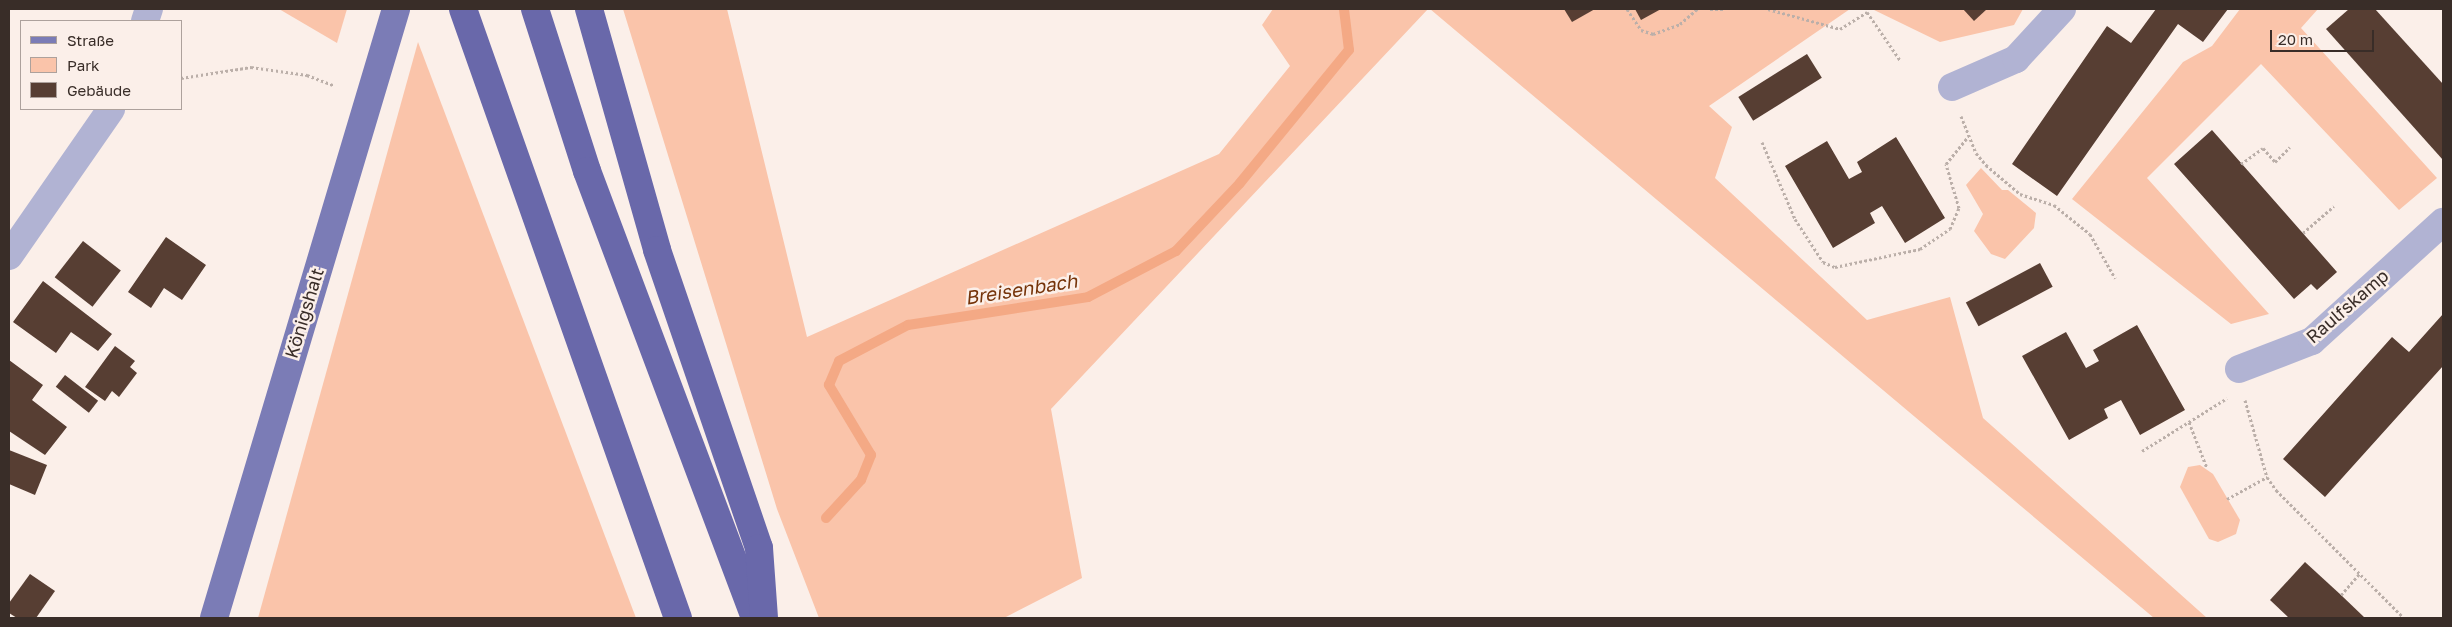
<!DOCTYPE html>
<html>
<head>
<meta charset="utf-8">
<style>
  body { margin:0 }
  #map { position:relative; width:2452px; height:627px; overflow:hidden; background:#fbefe9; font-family:"Golos Text",sans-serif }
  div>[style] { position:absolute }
  .green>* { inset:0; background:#fac4aa }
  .stream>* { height:10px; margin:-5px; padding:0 5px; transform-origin:5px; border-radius:5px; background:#f4a985 }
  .building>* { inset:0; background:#573e33; transform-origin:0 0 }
  .path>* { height:3px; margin-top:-1.5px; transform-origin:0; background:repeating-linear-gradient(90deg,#bbafa9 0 2.5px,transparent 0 5px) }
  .minor>* { height:28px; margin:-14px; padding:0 14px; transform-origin:14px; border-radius:14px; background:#b1b3d3 }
  .major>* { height:28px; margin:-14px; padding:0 14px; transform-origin:14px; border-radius:14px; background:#7b7cb6 }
  .highway>* { height:28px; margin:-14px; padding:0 14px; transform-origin:14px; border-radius:14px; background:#6968aa }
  span { translate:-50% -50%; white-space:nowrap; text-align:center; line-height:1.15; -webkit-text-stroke:5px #fbefe9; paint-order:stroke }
  .street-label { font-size:18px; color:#392d28 }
  .water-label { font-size:19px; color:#753309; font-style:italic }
  .frame { position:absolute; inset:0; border:10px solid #392d28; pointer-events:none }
  .legend { position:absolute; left:20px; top:20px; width:162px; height:90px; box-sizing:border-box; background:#fbefe9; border:1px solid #ada19c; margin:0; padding:6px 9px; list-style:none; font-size:15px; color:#392d28 }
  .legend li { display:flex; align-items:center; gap:10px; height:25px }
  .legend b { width:25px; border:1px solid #ada19c }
  .scale { position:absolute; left:2270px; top:30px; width:104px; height:22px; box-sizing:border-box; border:2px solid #392d28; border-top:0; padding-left:6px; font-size:15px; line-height:18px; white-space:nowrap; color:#392d28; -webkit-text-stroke:4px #fbefe9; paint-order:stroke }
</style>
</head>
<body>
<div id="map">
  <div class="green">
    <i style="clip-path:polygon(279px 9px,347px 9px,337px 43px)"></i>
    <i style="clip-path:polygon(623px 9px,727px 9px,807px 337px,1219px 154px,1290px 66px,1262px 25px,1273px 9px,1428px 9px,1051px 409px,1082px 578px,1004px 618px,819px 618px,777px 509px)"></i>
    <i style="clip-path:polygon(1430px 9px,1850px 9px,1709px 106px,1732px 127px,1715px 178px,1867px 320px,1950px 297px,1983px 418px,2207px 618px,2154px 618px)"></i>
    <i style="clip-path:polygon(1872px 9px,2023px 9px,2014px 25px,1940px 42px)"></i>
    <i style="clip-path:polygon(2240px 9px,2318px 9px,2301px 28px,2437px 178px,2399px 210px,2261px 64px,2147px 178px,2269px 314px,2231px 324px,2072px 199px,2183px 62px,2212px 46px)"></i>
    <i style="clip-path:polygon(418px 42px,636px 618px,258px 618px)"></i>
    <i style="clip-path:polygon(1981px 168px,2002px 190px,2008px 190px,2036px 213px,2034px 228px,2005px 259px,1991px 254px,1974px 231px,1983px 214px,1966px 185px)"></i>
    <i style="clip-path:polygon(2200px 465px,2213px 474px,2240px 520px,2236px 534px,2218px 542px,2209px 539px,2180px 487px,2188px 467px)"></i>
  </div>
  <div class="stream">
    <i style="left:826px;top:518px;width:52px;rotate:-47.4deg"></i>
    <i style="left:861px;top:480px;width:27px;rotate:-68deg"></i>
    <i style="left:871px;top:455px;width:82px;rotate:-121deg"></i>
    <i style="left:829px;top:385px;width:26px;rotate:-67deg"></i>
    <i style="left:839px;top:361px;width:78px;rotate:-27.6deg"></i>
    <i style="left:908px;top:325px;width:182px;rotate:-8.8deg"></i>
    <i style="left:1088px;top:297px;width:99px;rotate:-27.6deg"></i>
    <i style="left:1176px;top:251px;width:93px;rotate:-46.7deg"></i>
    <i style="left:1240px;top:183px;width:172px;rotate:-50.7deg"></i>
    <i style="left:1349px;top:50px;width:41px;rotate:-97deg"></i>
  </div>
  <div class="building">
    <i style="clip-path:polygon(1564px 9px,1595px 9px,1572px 22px)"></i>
    <i style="clip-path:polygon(1635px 9px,1661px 9px,1641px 20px)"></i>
    <i style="clip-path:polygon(1963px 9px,1987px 9px,1974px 21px)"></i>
    <i style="clip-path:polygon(2156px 9px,2228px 9px,2203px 42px,2178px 24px,2057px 196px,2012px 164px,2107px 26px,2131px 43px)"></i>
    <i style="clip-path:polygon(2349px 9px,2375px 9px,2443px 84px,2443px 160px,2326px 29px)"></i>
    <i style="left:1807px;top:54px;width:28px;height:81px;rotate:58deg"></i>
    <i style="clip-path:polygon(2212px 130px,2337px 272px,2317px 290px,2311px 284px,2294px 299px,2174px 164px)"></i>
    <i style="clip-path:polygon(1896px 137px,1945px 218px,1905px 243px,1882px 206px,1870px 213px,1875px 223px,1833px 248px,1785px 166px,1827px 141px,1849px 179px,1862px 172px,1857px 162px)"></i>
    <i style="clip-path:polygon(166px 237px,206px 265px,182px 300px,164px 288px,151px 308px,128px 292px)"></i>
    <i style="left:83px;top:241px;width:48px;height:46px;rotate:38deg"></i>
    <i style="left:2040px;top:263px;width:27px;height:84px;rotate:62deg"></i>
    <i style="clip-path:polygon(43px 281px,112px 334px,98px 351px,71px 332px,56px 353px,13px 322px)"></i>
    <i style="clip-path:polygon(2443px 314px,2443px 366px,2325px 497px,2283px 459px,2392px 337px,2409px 352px)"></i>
    <i style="clip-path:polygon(2137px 325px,2185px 410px,2140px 435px,2121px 400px,2104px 409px,2108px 418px,2069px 440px,2022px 356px,2066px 332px,2086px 368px,2099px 361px,2093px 350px)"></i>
    <i style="clip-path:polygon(115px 346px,135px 361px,130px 367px,137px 373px,119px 397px,112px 391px,105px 401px,85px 387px)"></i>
    <i style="clip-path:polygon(9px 360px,43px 385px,32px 400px,67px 427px,45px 455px,9px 431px)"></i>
    <i style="left:65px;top:375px;width:42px;height:15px;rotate:38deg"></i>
    <i style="clip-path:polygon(9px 450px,47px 465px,35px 495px,9px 484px)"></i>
    <i style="clip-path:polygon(2305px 562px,2341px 595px,2365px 618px,2289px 618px,2270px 600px)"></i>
    <i style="clip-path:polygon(30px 574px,55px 591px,36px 618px,17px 618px,9px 613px,9px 603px)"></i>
  </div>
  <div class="path">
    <i style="left:1627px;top:9px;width:25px;rotate:56deg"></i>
    <i style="left:1641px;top:30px;width:13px;rotate:18deg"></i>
    <i style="left:1653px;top:34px;width:29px;rotate:-20deg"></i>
    <i style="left:1680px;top:24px;width:23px;rotate:-41deg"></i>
    <i style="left:1710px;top:9px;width:14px"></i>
    <i style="left:1768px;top:9px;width:75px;rotate:15.5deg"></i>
    <i style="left:1840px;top:29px;width:32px;rotate:-32deg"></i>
    <i style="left:1867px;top:12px;width:58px;rotate:55.5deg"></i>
    <i style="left:181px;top:78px;width:71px;rotate:-8.9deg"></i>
    <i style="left:251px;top:67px;width:57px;rotate:8.1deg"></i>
    <i style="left:307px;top:75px;width:28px;rotate:21deg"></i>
    <i style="left:1961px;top:116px;width:40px;rotate:68deg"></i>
    <i style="left:1976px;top:153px;width:16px;rotate:50deg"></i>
    <i style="left:1986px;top:165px;width:45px;rotate:40.5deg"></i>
    <i style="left:2020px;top:194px;width:36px;rotate:18deg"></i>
    <i style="left:2054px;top:205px;width:46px;rotate:38.9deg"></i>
    <i style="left:2090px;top:234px;width:51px;rotate:60.4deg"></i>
    <i style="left:1762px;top:142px;width:84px;rotate:66.8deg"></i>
    <i style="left:1795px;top:219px;width:51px;rotate:56.9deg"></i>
    <i style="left:1823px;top:262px;width:13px;rotate:23deg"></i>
    <i style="left:1835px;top:267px;width:87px;rotate:-12deg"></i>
    <i style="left:1920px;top:249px;width:36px;rotate:-34deg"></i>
    <i style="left:1950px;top:229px;width:23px;rotate:-67deg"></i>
    <i style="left:1959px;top:208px;width:46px;rotate:-106.5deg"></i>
    <i style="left:1946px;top:164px;width:35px;rotate:-51deg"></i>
    <i style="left:2241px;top:164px;width:27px;rotate:-36deg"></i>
    <i style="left:2263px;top:148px;width:18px;rotate:49deg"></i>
    <i style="left:2275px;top:162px;width:21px;rotate:-45deg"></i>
    <i style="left:2303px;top:233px;width:41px;rotate:-41.1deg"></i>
    <i style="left:2245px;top:400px;width:80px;rotate:74.1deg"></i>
    <i style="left:2267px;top:477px;width:16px;rotate:55deg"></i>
    <i style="left:2276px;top:490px;width:181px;rotate:45deg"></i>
    <i style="left:2189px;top:422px;width:49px;rotate:68.6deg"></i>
    <i style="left:2142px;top:451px;width:100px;rotate:-31.9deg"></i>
    <i style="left:2227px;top:499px;width:46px;rotate:-28.8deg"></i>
    <i style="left:2341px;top:595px;width:28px;rotate:-49deg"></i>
  </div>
  <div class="minor">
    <i style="left:145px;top:21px;width:13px;rotate:-72deg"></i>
    <i style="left:1952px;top:87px;width:70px;rotate:-23.6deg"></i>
    <i style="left:2016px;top:59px;width:68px;rotate:-47.4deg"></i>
    <i style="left:9px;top:256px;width:179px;rotate:-55.2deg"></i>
    <i style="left:2239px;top:369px;width:78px;rotate:-21deg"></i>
    <i style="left:2312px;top:341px;width:177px;rotate:-42.3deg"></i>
  </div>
  <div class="major">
    <i style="left:214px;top:618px;width:636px;rotate:-73.36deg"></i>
  </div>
  <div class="highway">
    <i style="left:463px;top:9px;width:646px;rotate:70.56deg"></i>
    <i style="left:535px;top:9px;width:170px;rotate:72.2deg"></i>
    <i style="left:587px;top:171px;width:478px;rotate:69.4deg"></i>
    <i style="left:589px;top:9px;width:250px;rotate:74.2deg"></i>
    <i style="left:657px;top:250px;width:315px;rotate:71.1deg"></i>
    <i style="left:759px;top:548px;width:69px;rotate:85.9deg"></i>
  </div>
  <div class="street-label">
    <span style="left:2347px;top:306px;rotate:-41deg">Raulfskamp</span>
    <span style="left:304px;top:313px;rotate:-73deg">Königshalt</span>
  </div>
  <div class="water-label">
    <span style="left:1021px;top:289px;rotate:-9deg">Breisenbach</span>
  </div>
  <div class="frame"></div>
  <ul class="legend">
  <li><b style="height:6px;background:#7b7cb6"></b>Straße</li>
  <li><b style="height:14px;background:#fac4aa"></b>Park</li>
  <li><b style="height:14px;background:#573e33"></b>Gebäude</li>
  </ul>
  <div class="scale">20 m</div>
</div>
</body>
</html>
